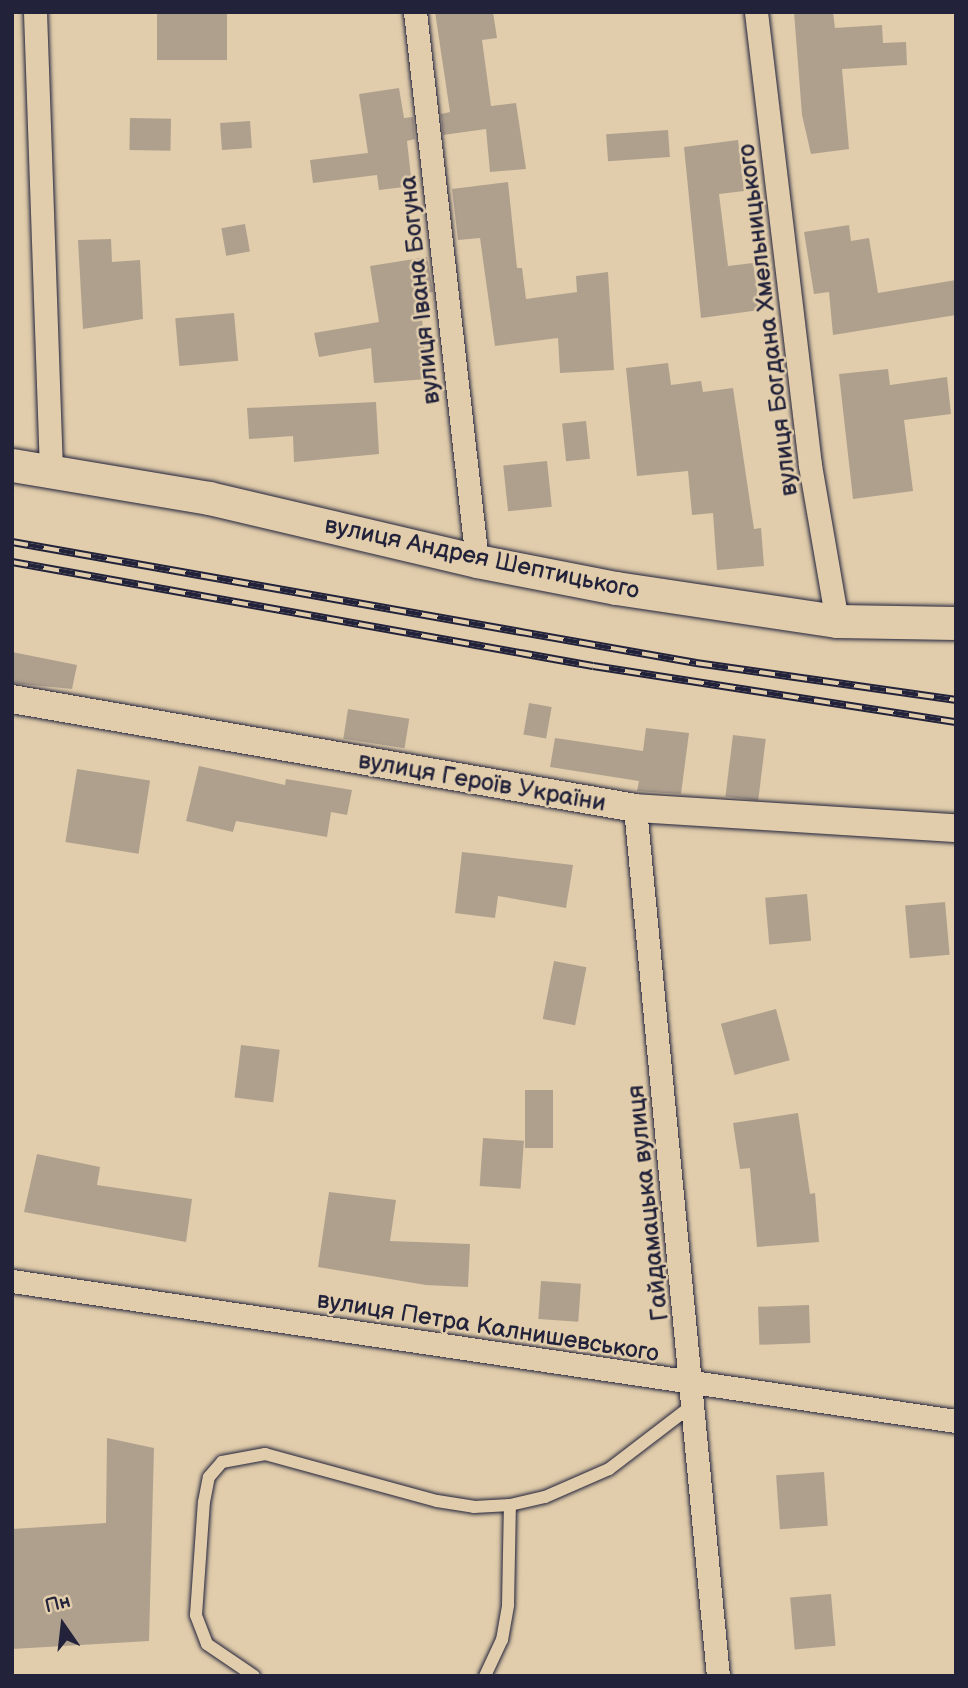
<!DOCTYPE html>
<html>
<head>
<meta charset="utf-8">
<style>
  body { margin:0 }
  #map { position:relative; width:968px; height:1688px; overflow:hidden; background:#e1cdab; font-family:"Balsamiq Sans",sans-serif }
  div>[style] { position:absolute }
  .building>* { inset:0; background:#afa08e; transform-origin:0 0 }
  .roads { filter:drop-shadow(0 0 2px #22223b) drop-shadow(0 0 2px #22223b) }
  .service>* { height:12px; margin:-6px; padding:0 6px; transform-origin:6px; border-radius:6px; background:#e1cdab }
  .minor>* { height:23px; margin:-11.5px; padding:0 11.5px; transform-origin:11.5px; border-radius:11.5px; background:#e1cdab }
  .tertiary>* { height:28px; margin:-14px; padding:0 14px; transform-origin:14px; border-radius:14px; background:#e1cdab }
  .secondary>* { height:33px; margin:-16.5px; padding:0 16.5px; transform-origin:16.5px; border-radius:16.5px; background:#e1cdab }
  .rail>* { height:8px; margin-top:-4px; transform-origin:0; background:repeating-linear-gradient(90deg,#e1cdab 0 16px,#22223b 0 32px); box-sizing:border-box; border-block:2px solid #22223b }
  span { translate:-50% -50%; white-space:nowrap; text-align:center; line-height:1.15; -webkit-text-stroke:5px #e1cdab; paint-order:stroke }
  .street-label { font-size:24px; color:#22223b }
  .frame { position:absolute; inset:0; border:14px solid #22223b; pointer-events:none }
  .north { position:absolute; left:28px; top:1590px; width:70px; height:70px; -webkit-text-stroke:5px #e1cdab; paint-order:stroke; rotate:346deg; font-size:19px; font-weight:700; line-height:28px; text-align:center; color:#22223b }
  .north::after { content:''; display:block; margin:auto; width:24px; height:32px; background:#22223b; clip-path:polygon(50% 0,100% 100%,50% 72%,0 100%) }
</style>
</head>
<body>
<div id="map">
  <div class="building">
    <i style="left:157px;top:12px;width:70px;height:48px"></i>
    <i style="clip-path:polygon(435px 12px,493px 12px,497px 38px,482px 40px,491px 106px,516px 103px,526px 169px,490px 172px,486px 129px,443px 135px,441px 114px,450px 112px)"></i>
    <i style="clip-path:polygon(794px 12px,833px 12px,835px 28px,882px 25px,883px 43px,906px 42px,907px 65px,842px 69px,849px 149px,811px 154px,802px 115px)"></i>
    <i style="clip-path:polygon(399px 88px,404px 118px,413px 117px,415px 139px,407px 141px,412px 186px,379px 190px,377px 175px,313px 183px,310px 160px,368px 153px,359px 94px)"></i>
    <i style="left:130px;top:118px;width:41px;height:32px;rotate:1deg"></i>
    <i style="left:250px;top:121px;width:27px;height:30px;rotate:86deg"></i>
    <i style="left:668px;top:130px;width:27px;height:62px;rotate:86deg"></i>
    <i style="clip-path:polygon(738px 140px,744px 191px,719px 194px,728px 266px,753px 263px,760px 310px,701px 318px,684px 147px)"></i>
    <i style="clip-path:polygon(508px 182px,517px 268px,522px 268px,526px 299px,577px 292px,576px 276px,608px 272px,614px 370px,560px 373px,558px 338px,495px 346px,480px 238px,458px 240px,452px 189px)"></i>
    <i style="left:245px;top:224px;width:28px;height:24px;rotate:80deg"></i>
    <i style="clip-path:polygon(849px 225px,851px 241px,869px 238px,878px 293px,956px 280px,956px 315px,833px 335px,829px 292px,814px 294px,804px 232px)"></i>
    <i style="clip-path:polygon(111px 239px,112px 262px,140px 260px,143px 319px,83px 329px,78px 240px)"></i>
    <i style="clip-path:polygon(427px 257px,433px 292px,420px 294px,427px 379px,374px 383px,371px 348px,319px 357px,314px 333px,379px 322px,370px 266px)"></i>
    <i style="left:234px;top:313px;width:48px;height:59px;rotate:85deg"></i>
    <i style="clip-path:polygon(668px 363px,671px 385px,701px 381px,703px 392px,733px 388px,754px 529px,761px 528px,764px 566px,717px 570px,713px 513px,692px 515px,688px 471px,637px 476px,626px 368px)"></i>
    <i style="clip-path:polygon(888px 369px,890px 385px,947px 377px,951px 414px,904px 420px,913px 491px,853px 499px,839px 374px)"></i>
    <i style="clip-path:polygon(376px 402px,379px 454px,294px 462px,293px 436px,249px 439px,247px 408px)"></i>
    <i style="left:586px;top:421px;width:38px;height:24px;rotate:84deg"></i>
    <i style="left:547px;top:461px;width:46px;height:44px;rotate:84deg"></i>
    <i style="clip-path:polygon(12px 652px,77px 665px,72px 689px,12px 683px)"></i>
    <i style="left:529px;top:703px;width:23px;height:32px;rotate:10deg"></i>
    <i style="left:348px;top:709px;width:62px;height:30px;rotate:9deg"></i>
    <i style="clip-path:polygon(646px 728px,689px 733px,681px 794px,637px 791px,639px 781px,550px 767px,555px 738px,643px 751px)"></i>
    <i style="left:733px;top:735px;width:33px;height:62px;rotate:7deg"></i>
    <i style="clip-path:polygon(199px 766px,285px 785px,286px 779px,352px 790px,347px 815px,331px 812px,327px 837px,236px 821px,233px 832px,186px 821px)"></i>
    <i style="left:77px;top:769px;width:74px;height:74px;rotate:9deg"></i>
    <i style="clip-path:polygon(462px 852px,573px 865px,566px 908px,498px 896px,495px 918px,455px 913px)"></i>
    <i style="left:807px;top:894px;width:47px;height:42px;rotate:85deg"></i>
    <i style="left:945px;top:902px;width:53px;height:40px;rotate:85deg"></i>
    <i style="left:554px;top:961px;width:33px;height:59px;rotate:11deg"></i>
    <i style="left:776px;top:1009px;width:53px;height:57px;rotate:75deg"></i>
    <i style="left:241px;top:1045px;width:39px;height:53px;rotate:7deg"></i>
    <i style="left:525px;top:1090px;width:28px;height:58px"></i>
    <i style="clip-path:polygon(798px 1113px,810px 1194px,815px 1193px,819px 1242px,757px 1247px,750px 1168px,740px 1169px,733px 1123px)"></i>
    <i style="left:483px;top:1138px;width:41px;height:48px;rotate:4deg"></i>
    <i style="clip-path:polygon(37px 1154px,100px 1167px,97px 1185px,192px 1199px,186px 1242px,24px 1212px)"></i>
    <i style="clip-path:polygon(329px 1192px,396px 1200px,390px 1241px,470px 1244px,468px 1287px,426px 1285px,318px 1267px)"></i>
    <i style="left:541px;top:1281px;width:40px;height:38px;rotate:4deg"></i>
    <i style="left:809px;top:1305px;width:38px;height:51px;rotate:88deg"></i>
    <i style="clip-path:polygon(107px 1438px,154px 1448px,149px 1641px,12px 1649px,12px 1529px,106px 1523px)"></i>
    <i style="left:824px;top:1472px;width:54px;height:48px;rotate:86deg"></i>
    <i style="left:831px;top:1594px;width:52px;height:41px;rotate:85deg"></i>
  </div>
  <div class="roads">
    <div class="service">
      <i style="left:254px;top:1676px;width:57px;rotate:-145.8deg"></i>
      <i style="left:207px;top:1644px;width:31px;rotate:-111deg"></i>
      <i style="left:196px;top:1615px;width:113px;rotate:-86deg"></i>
      <i style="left:204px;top:1502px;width:25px;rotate:-79deg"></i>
      <i style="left:209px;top:1477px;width:20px;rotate:-49deg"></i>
      <i style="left:222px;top:1462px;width:44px;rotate:-10.5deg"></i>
      <i style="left:265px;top:1454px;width:178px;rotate:15.3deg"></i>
      <i style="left:437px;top:1501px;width:37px;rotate:9deg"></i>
      <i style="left:474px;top:1507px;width:36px;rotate:-3deg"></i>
      <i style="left:510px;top:1505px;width:36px;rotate:-13deg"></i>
      <i style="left:545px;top:1497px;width:70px;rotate:-23.6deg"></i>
      <i style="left:609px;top:1469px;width:107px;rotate:-37.4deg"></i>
      <i style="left:485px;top:1676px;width:40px;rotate:-65deg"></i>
      <i style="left:502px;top:1640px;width:36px;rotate:-80deg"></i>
      <i style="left:508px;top:1605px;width:100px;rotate:-88.9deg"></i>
    </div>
    <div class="minor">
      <i style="left:35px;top:12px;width:458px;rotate:88deg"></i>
      <i style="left:415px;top:12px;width:552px;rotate:83.56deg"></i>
      <i style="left:756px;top:12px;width:456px;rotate:83.2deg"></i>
      <i style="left:810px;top:465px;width:158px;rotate:80.2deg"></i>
      <i style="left:635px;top:808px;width:872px;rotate:84.54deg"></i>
      <i style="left:12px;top:1281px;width:954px;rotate:8.44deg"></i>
    </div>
    <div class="tertiary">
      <i style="left:12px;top:699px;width:632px;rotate:9.92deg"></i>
      <i style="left:635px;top:808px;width:322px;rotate:3.6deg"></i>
    </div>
    <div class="secondary">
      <i style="left:12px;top:465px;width:200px;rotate:9.5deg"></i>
      <i style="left:209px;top:498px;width:275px;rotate:13.2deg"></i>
      <i style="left:477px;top:561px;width:142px;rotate:11deg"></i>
      <i style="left:616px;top:588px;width:223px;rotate:8.5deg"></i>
      <i style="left:837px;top:621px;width:119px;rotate:1deg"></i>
    </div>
  </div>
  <div class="rail">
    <i style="left:12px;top:542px;width:695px;rotate:10.03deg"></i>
    <i style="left:696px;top:663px;width:263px;rotate:8.1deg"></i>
    <i style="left:12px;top:562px;width:590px;rotate:10.15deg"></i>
    <i style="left:593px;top:666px;width:367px;rotate:8.8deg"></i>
  </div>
  <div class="street-label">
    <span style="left:420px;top:290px;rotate:-96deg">вулиця Івана Богуна</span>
    <span style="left:768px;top:320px;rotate:-97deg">вулиця Богдана Хмельницького</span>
    <span style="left:482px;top:558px;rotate:12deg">вулиця Андрея Шептицького</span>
    <span style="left:482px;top:782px;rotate:10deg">вулиця Героїв України</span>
    <span style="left:648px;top:1203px;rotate:-96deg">Гайдамацька вулиця</span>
    <span style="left:488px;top:1327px;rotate:9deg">вулиця Петра Калнишевського</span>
  </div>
  <div class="frame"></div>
  <div class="north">Пн</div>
</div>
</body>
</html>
